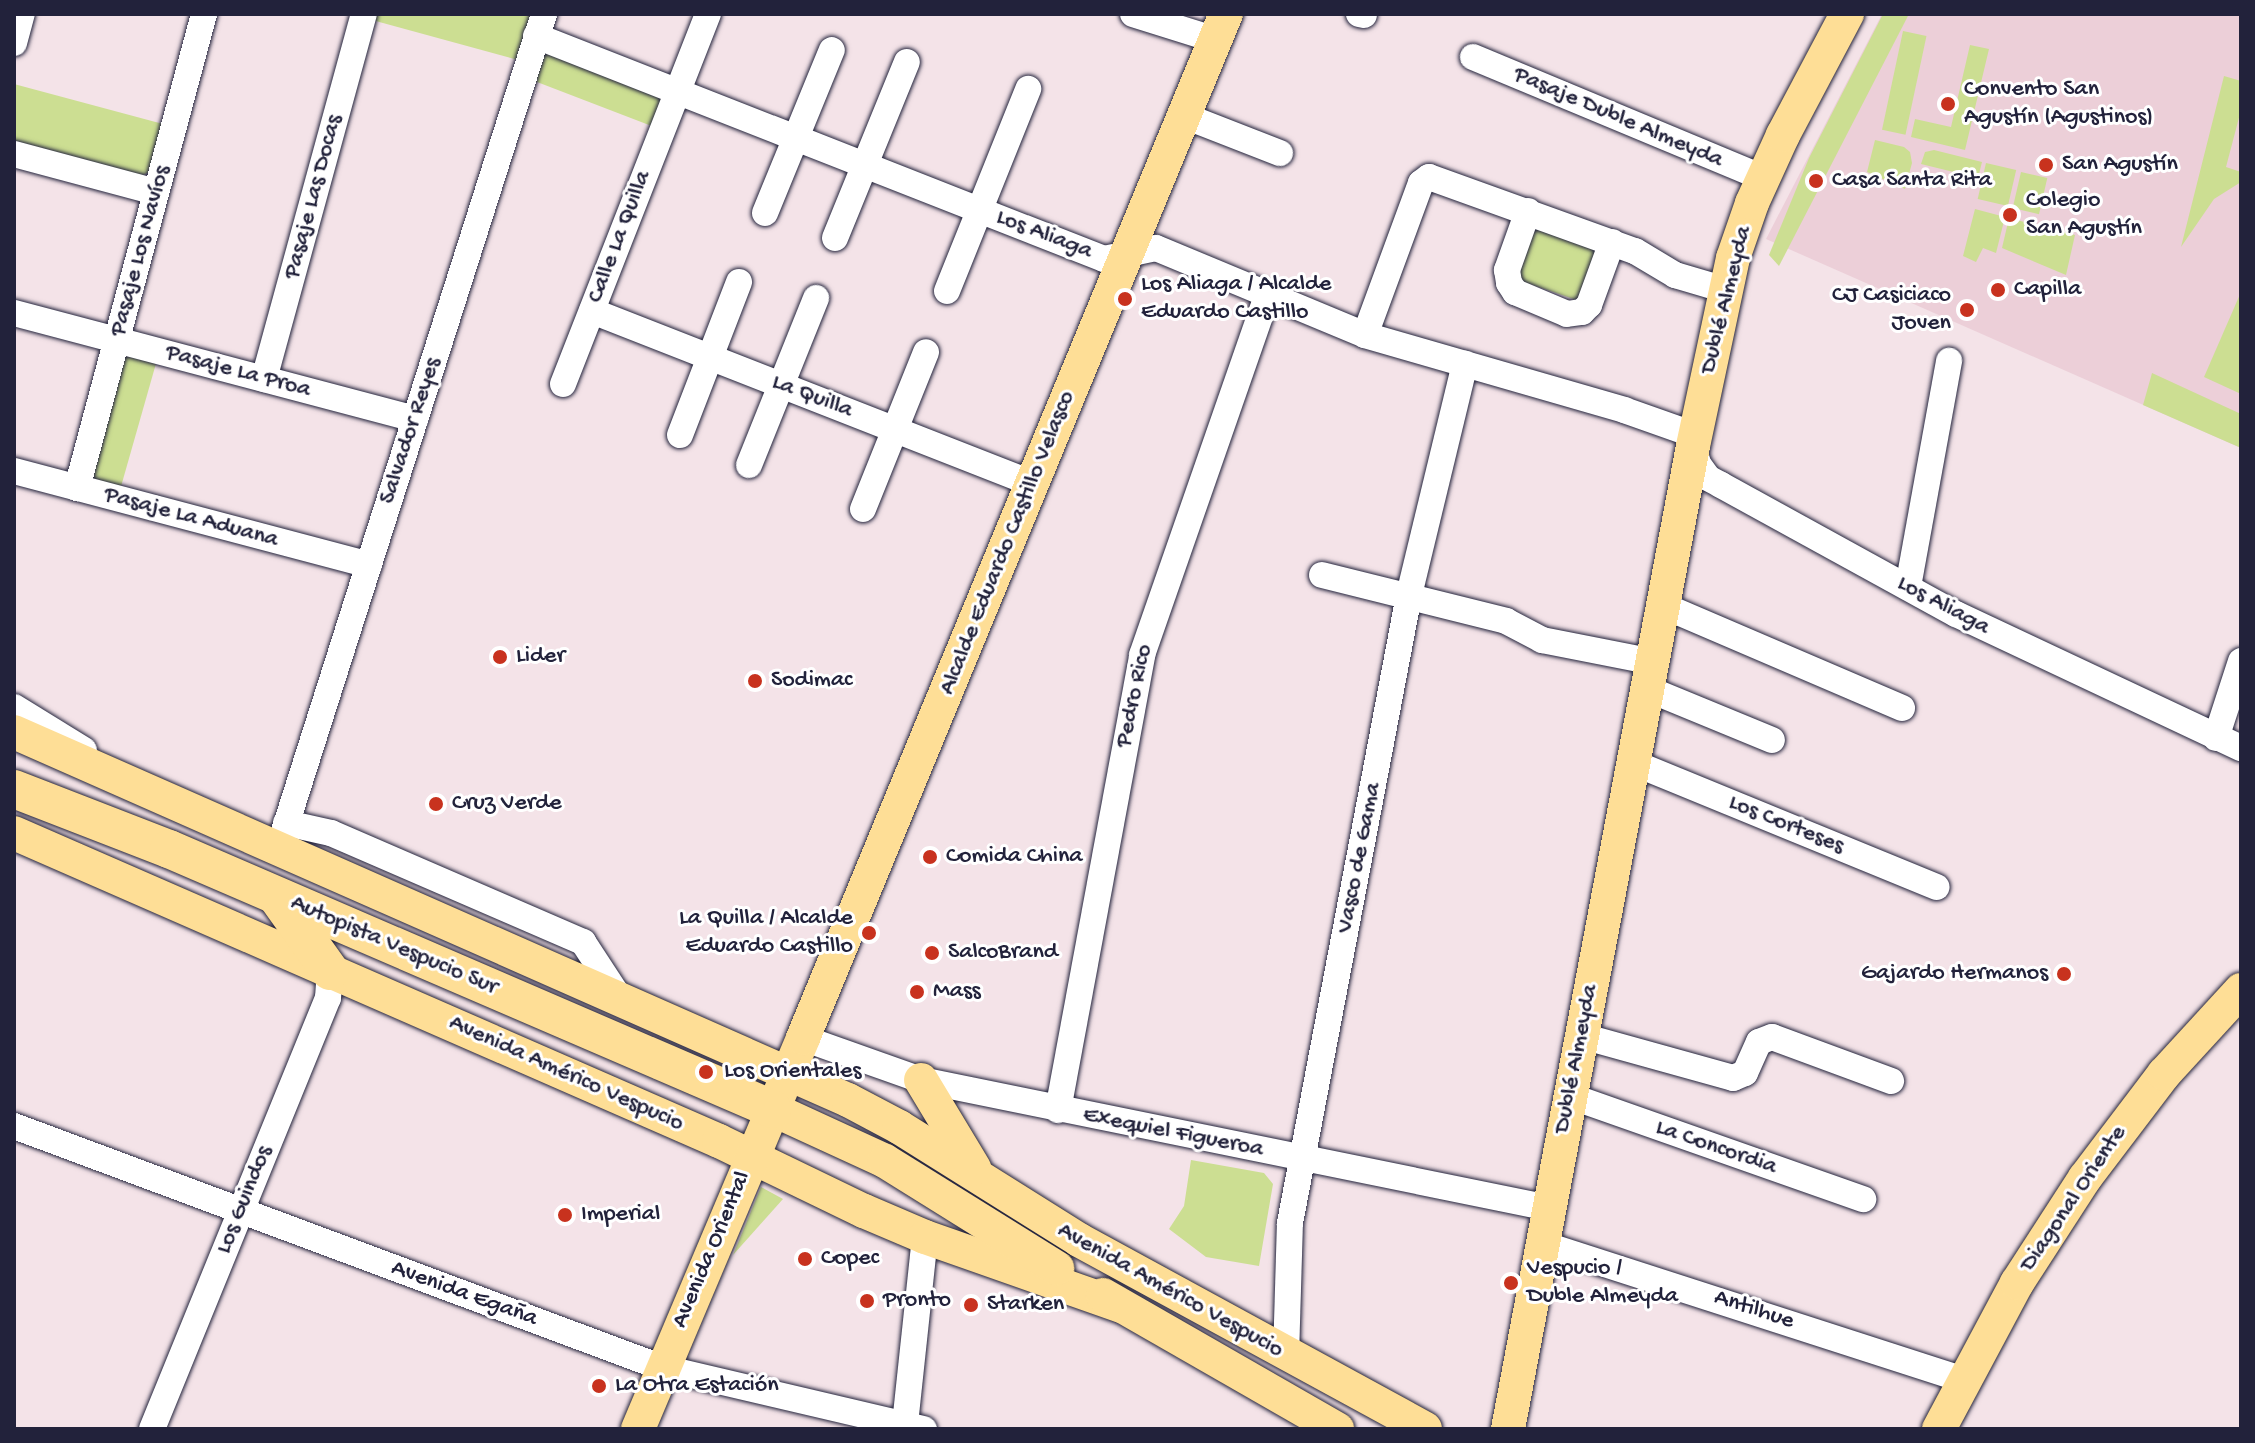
<!DOCTYPE html>
<html>
<head>
<meta charset="utf-8">
<style>
  body { margin:0 }
  #map { position:relative; width:2255px; height:1443px; overflow:hidden; background:#f4e3e8; font-family:"Gochi Hand",sans-serif }
  div>[style] { position:absolute }
  .built>* { inset:0; background:#eccfd8 }
  .green>* { inset:0; background:#ccde92; transform-origin:0 0 }
  .roads { filter:drop-shadow(0 0 2px #22223b) drop-shadow(0 0 2px #22223b) }
  .minor>* { height:26px; margin:-13px; padding:0 13px; transform-origin:13px; border-radius:13px; background:#fff }
  .major>* { height:34px; margin:-17px; padding:0 17px; transform-origin:17px; border-radius:17px; background:#fede96 }
  .highway>* { height:38px; margin:-19px; padding:0 19px; transform-origin:19px; border-radius:19px; background:#fede96 }
  .dots>* { width:22px; height:22px; translate:-50% -50%; box-sizing:border-box; border:4px solid #fff; border-radius:50% }
  span { translate:-50% -50%; white-space:nowrap; text-align:center; line-height:1.15; -webkit-text-stroke:6px #fff; paint-order:stroke }
  .poi-label { font-size:24px; color:#22223b }
  .left { translate:0 -50%; text-align:left }
  .right { translate:-100% -50%; text-align:right }
  .street-label { font-size:24px; color:#22223b }
  .frame { position:absolute; inset:0; border:16px solid #22223b; pointer-events:none }
</style>
</head>
<body>
<div id="map">
  <div class="built">
    <i style="clip-path:polygon(1882px 14px,2241px 14px,2241px 448px,1766px 239px)"></i>
  </div>
  <div class="green">
    <i style="clip-path:polygon(374px 14px,531px 14px,518px 60px,372px 20px)"></i>
    <i style="clip-path:polygon(1883px 14px,1909px 14px,1779px 266px,1769px 255px,1809px 158px)"></i>
    <i style="left:1903px;top:31px;width:24px;height:101px;rotate:12deg"></i>
    <i style="clip-path:polygon(1970px 45px,1989px 49px,1965px 150px,1911px 137px,1915px 119px,1951px 127px)"></i>
    <i style="left:543px;top:49px;width:129px;height:33px;rotate:21deg"></i>
    <i style="clip-path:polygon(2224px 76px,2241px 81px,2241px 110px,2226px 167px,2241px 172px,2241px 182px,2214px 199px,2181px 247px)"></i>
    <i style="clip-path:polygon(14px 84px,163px 124px,149px 172px,137px 178px,14px 146px)"></i>
    <i style="clip-path:polygon(1875px 140px,1904px 147px,1910px 152px,1912px 163px,1905px 189px,1867px 172px)"></i>
    <i style="clip-path:polygon(1934px 150px,1982px 162px,1978px 178px,1921px 164px,1925px 152px)"></i>
    <i style="left:1986px;top:163px;width:31px;height:37px;rotate:13deg"></i>
    <i style="left:2021px;top:172px;width:27px;height:37px;rotate:13deg"></i>
    <i style="clip-path:polygon(1975px 209px,2005px 217px,1996px 253px,1983px 248px,1976px 262px,1963px 256px)"></i>
    <i style="clip-path:polygon(2009px 218px,2075px 235px,2066px 275px,2002px 248px)"></i>
    <i style="left:1533px;top:227px;width:71px;height:55px;rotate:19deg"></i>
    <i style="clip-path:polygon(2241px 292px,2241px 394px,2204px 377px)"></i>
    <i style="clip-path:polygon(132px 353px,157px 360px,120px 490px,94px 484px,91px 472px,119px 361px)"></i>
    <i style="clip-path:polygon(2152px 373px,2241px 414px,2241px 448px,2143px 405px)"></i>
    <i style="clip-path:polygon(1191px 1160px,1264px 1173px,1273px 1184px,1259px 1266px,1206px 1257px,1169px 1229px,1184px 1206px)"></i>
    <i style="clip-path:polygon(761px 1187px,783px 1199px,733px 1255px)"></i>
  </div>
  <div class="roads">
    <div class="minor">
      <i style="left:1133px;top:14px;width:87px;rotate:17.4deg"></i>
      <i style="left:1359px;top:14px;width:5px;rotate:11deg"></i>
      <i style="left:536px;top:36px;width:610px;rotate:21.44deg"></i>
      <i style="left:1104px;top:259px;width:53px;rotate:-11.9deg"></i>
      <i style="left:1156px;top:248px;width:226px;rotate:22.6deg"></i>
      <i style="left:1365px;top:335px;width:270px;rotate:16.1deg"></i>
      <i style="left:1624px;top:410px;width:75px;rotate:19.4deg"></i>
      <i style="left:14px;top:43px;width:30px;rotate:-75deg"></i>
      <i style="left:1473px;top:57px;width:314px;rotate:22.6deg"></i>
      <i style="left:1185px;top:116px;width:102px;rotate:21.3deg"></i>
      <i style="left:14px;top:154px;width:147px;rotate:15deg"></i>
      <i style="left:1528px;top:211px;width:63px;rotate:109.6deg"></i>
      <i style="left:1507px;top:270px;width:13px;rotate:81deg"></i>
      <i style="left:1509px;top:283px;width:11px;rotate:56deg"></i>
      <i style="left:1515px;top:292px;width:56px;rotate:22.9deg"></i>
      <i style="left:1567px;top:314px;width:15px;rotate:-8deg"></i>
      <i style="left:1582px;top:312px;width:10px;rotate:-45deg"></i>
      <i style="left:1589px;top:305px;width:67px;rotate:-69.9deg"></i>
      <i style="left:765px;top:213px;width:176px;rotate:-67.7deg"></i>
      <i style="left:835px;top:238px;width:190px;rotate:-67.8deg"></i>
      <i style="left:947px;top:291px;width:218px;rotate:-68.1deg"></i>
      <i style="left:592px;top:311px;width:472px;rotate:21.4deg"></i>
      <i style="left:14px;top:313px;width:415px;rotate:14.8deg"></i>
      <i style="left:1365px;top:335px;width:162px;rotate:-69.8deg"></i>
      <i style="left:1421px;top:183px;width:10px;rotate:-37deg"></i>
      <i style="left:1429px;top:177px;width:219px;rotate:19.8deg"></i>
      <i style="left:1635px;top:251px;width:47px;rotate:31deg"></i>
      <i style="left:1675px;top:275px;width:53px;rotate:16.4deg"></i>
      <i style="left:264px;top:379px;width:378px;rotate:-74.7deg"></i>
      <i style="left:563px;top:384px;width:397px;rotate:-68.6deg"></i>
      <i style="left:680px;top:435px;width:164px;rotate:-68.9deg"></i>
      <i style="left:1693px;top:446px;width:19px;rotate:74deg"></i>
      <i style="left:1698px;top:464px;width:17px;rotate:54deg"></i>
      <i style="left:1708px;top:478px;width:15px;rotate:28deg"></i>
      <i style="left:1721px;top:485px;width:268px;rotate:28.8deg"></i>
      <i style="left:1956px;top:614px;width:315px;rotate:25.2deg"></i>
      <i style="left:749px;top:465px;width:180px;rotate:-68.1deg"></i>
      <i style="left:14px;top:471px;width:367px;rotate:14.8deg"></i>
      <i style="left:77px;top:488px;width:491px;rotate:-75deg"></i>
      <i style="left:863px;top:509px;width:169px;rotate:-68.1deg"></i>
      <i style="left:1322px;top:575px;width:190px;rotate:14deg"></i>
      <i style="left:1506px;top:621px;width:41px;rotate:27.8deg"></i>
      <i style="left:1542px;top:640px;width:114px;rotate:11.1deg"></i>
      <i style="left:1908px;top:587px;width:230px;rotate:-79.7deg"></i>
      <i style="left:1664px;top:606px;width:259px;rotate:23.2deg"></i>
      <i style="left:1648px;top:689px;width:134px;rotate:22.4deg"></i>
      <i style="left:14px;top:707px;width:82px;rotate:31.6deg"></i>
      <i style="left:2216px;top:738px;width:81px;rotate:-72deg"></i>
      <i style="left:1634px;top:763px;width:327px;rotate:22.3deg"></i>
      <i style="left:286px;top:823px;width:46px;rotate:12.5deg"></i>
      <i style="left:331px;top:833px;width:275px;rotate:23.4deg"></i>
      <i style="left:583px;top:942px;width:66px;rotate:56.8deg"></i>
      <i style="left:279px;top:847px;width:874px;rotate:-72.35deg"></i>
      <i style="left:1582px;top:1036px;width:157px;rotate:15.5deg"></i>
      <i style="left:1733px;top:1078px;width:13px;rotate:-23deg"></i>
      <i style="left:1745px;top:1073px;width:34px;rotate:-66deg"></i>
      <i style="left:1759px;top:1042px;width:14px;rotate:-21deg"></i>
      <i style="left:1772px;top:1037px;width:127px;rotate:20.3deg"></i>
      <i style="left:803px;top:1038px;width:125px;rotate:19.6deg"></i>
      <i style="left:921px;top:1080px;width:641px;rotate:11.52deg"></i>
      <i style="left:1570px;top:1096px;width:311px;rotate:19.4deg"></i>
      <i style="left:1058px;top:1110px;width:463px;rotate:-79.5deg"></i>
      <i style="left:1142px;top:655px;width:380px;rotate:-70.8deg"></i>
      <i style="left:14px;top:1126px;width:693px;rotate:20.45deg"></i>
      <i style="left:663px;top:1368px;width:268px;rotate:13.2deg"></i>
      <i style="left:1543px;top:1244px;width:443px;rotate:17.9deg"></i>
      <i style="left:1286px;top:1356px;width:133px;rotate:-88.3deg"></i>
      <i style="left:1290px;top:1223px;width:639px;rotate:-79.27deg"></i>
      <i style="left:1409px;top:595px;width:238px;rotate:-76.4deg"></i>
      <i style="left:905px;top:1424px;width:188px;rotate:-83.9deg"></i>
      <i style="left:152px;top:1429px;width:466px;rotate:-67.8deg"></i>
      <i style="left:328px;top:998px;width:27px;rotate:-86deg"></i>
    </div>
    <div class="major">
      <i style="left:14px;top:732px;width:912px;rotate:23.81deg"></i>
      <i style="left:848px;top:1100px;width:58px;rotate:27.9deg"></i>
      <i style="left:899px;top:1127px;width:213px;rotate:32.1deg"></i>
      <i style="left:1079px;top:1240px;width:394px;rotate:28.6deg"></i>
      <i style="left:14px;top:833px;width:769px;rotate:23.6deg"></i>
      <i style="left:719px;top:1141px;width:161px;rotate:25.8deg"></i>
      <i style="left:864px;top:1211px;width:66px;rotate:23.1deg"></i>
      <i style="left:925px;top:1237px;width:208px;rotate:19.4deg"></i>
      <i style="left:921px;top:1080px;width:103px;rotate:58.9deg"></i>
      <i style="left:772px;top:1109px;width:124px;rotate:24.7deg"></i>
      <i style="left:885px;top:1161px;width:203px;rotate:31.9deg"></i>
      <i style="left:1103px;top:1295px;width:270px;rotate:29.8deg"></i>
      <i style="left:638px;top:1429px;width:424px;rotate:-67.1deg"></i>
      <i style="left:803px;top:1038px;width:1108px;rotate:-67.56deg"></i>
      <i style="left:1508px;top:1429px;width:1000px;rotate:-79.34deg"></i>
      <i style="left:1693px;top:446px;width:192px;rotate:-78deg"></i>
      <i style="left:1733px;top:258px;width:58px;rotate:-70.9deg"></i>
      <i style="left:1752px;top:203px;width:75px;rotate:-65.5deg"></i>
      <i style="left:1783px;top:135px;width:137px;rotate:-62.1deg"></i>
      <i style="left:1939px;top:1429px;width:166px;rotate:-61.9deg"></i>
      <i style="left:2017px;top:1283px;width:125px;rotate:-57.1deg"></i>
      <i style="left:2085px;top:1178px;width:131px;rotate:-52.8deg"></i>
      <i style="left:2164px;top:1074px;width:114px;rotate:-47.5deg"></i>
    </div>
    <div class="highway">
      <i style="left:14px;top:789px;width:166px;rotate:21.2deg"></i>
      <i style="left:169px;top:849px;width:657px;rotate:23.32deg"></i>
      <i style="left:277px;top:897px;width:91px;rotate:54.4deg"></i>
    </div>
  </div>
  <div class="dots">
    <i style="left:1948px;top:104px;background:#c8321e"></i>
    <i style="left:2046px;top:165px;background:#c8321e"></i>
    <i style="left:1816px;top:181px;background:#c8321e"></i>
    <i style="left:2010px;top:215px;background:#c8321e"></i>
    <i style="left:1998px;top:290px;background:#c8321e"></i>
    <i style="left:1125px;top:299px;background:#c8321e"></i>
    <i style="left:1967px;top:310px;background:#c8321e"></i>
    <i style="left:500px;top:657px;background:#c8321e"></i>
    <i style="left:755px;top:681px;background:#c8321e"></i>
    <i style="left:436px;top:804px;background:#c8321e"></i>
    <i style="left:930px;top:857px;background:#c8321e"></i>
    <i style="left:869px;top:933px;background:#c8321e"></i>
    <i style="left:932px;top:953px;background:#c8321e"></i>
    <i style="left:2064px;top:974px;background:#c8321e"></i>
    <i style="left:917px;top:992px;background:#c8321e"></i>
    <i style="left:706px;top:1072px;background:#c8321e"></i>
    <i style="left:565px;top:1215px;background:#c8321e"></i>
    <i style="left:805px;top:1259px;background:#c8321e"></i>
    <i style="left:1511px;top:1283px;background:#c8321e"></i>
    <i style="left:867px;top:1301px;background:#c8321e"></i>
    <i style="left:971px;top:1305px;background:#c8321e"></i>
    <i style="left:599px;top:1386px;background:#c8321e"></i>
  </div>
  <div class="poi-label">
    <span class="left" style="left:1964px;top:104px">Convento San<br>Agustín (Agustinos)</span>
    <span class="left" style="left:2062px;top:165px">San Agustín</span>
    <span class="left" style="left:1832px;top:181px">Casa Santa Rita</span>
    <span class="left" style="left:2026px;top:215px">Colegio<br>San Agustín</span>
    <span class="left" style="left:1141px;top:299px">Los Aliaga / Alcalde<br>Eduardo Castillo</span>
    <span class="left" style="left:2014px;top:290px">Capilla</span>
    <span class="right" style="left:1951px;top:310px">CJ Casiciaco<br>Joven</span>
    <span class="left" style="left:516px;top:657px">Lider</span>
    <span class="left" style="left:771px;top:681px">Sodimac</span>
    <span class="left" style="left:452px;top:804px">Cruz Verde</span>
    <span class="left" style="left:946px;top:857px">Comida China</span>
    <span class="right" style="left:853px;top:933px">La Quilla / Alcalde<br>Eduardo Castillo</span>
    <span class="left" style="left:948px;top:953px">SalcoBrand</span>
    <span class="right" style="left:2048px;top:974px">Gajardo Hermanos</span>
    <span class="left" style="left:933px;top:992px">Mass</span>
    <span class="left" style="left:724px;top:1072px">Los Orientales</span>
    <span class="left" style="left:581px;top:1215px">Imperial</span>
    <span class="left" style="left:821px;top:1259px">Copec</span>
    <span class="left" style="left:1527px;top:1283px">Vespucio /<br>Duble Almeyda</span>
    <span class="left" style="left:883px;top:1301px">Pronto</span>
    <span class="left" style="left:987px;top:1305px">Starken</span>
    <span class="left" style="left:615px;top:1386px">La Otra Estación</span>
  </div>
  <div class="street-label">
    <span style="left:1618px;top:118px;rotate:23deg">Pasaje Duble Almeyda</span>
    <span style="left:314px;top:197px;rotate:-75deg">Pasaje Las Docas</span>
    <span style="left:1044px;top:235px;rotate:21deg">Los Aliaga</span>
    <span style="left:620px;top:237px;rotate:-69deg">Calle La Quilla</span>
    <span style="left:141px;top:251px;rotate:-75deg">Pasaje Los Navíos</span>
    <span style="left:1727px;top:300px;rotate:-76deg">Dublé Almeyda</span>
    <span style="left:238px;top:372px;rotate:15deg">Pasaje La Proa</span>
    <span style="left:812px;top:397px;rotate:21deg">La Quilla</span>
    <span style="left:411px;top:431px;rotate:-72deg">Salvador Reyes</span>
    <span style="left:191px;top:518px;rotate:15deg">Pasaje La Aduana</span>
    <span style="left:1008px;top:543px;rotate:-68deg">Alcalde Eduardo Castillo Velasco</span>
    <span style="left:1943px;top:606px;rotate:28deg">Los Aliaga</span>
    <span style="left:1135px;top:696px;rotate:-78deg">Pedro Rico</span>
    <span style="left:1786px;top:825px;rotate:22deg">Los Corteses</span>
    <span style="left:1360px;top:858px;rotate:-79deg">Vasco de Gama</span>
    <span style="left:394px;top:946px;rotate:23deg">Autopista Vespucio Sur</span>
    <span style="left:1577px;top:1059px;rotate:-79deg">Dublé Almeyda</span>
    <span style="left:566px;top:1074px;rotate:24deg">Avenida Américo Vespucio</span>
    <span style="left:1173px;top:1133px;rotate:11deg">Exequiel Figueroa</span>
    <span style="left:1716px;top:1148px;rotate:19deg">La Concordia</span>
    <span style="left:2074px;top:1199px;rotate:-56deg">Diagonal Oriente</span>
    <span style="left:245px;top:1200px;rotate:-68deg">Los Guindos</span>
    <span style="left:712px;top:1250px;rotate:-67deg">Avenida Oriental</span>
    <span style="left:1170px;top:1291px;rotate:29deg">Avenida Américo Vespucio</span>
    <span style="left:464px;top:1294px;rotate:20deg">Avenida Egaña</span>
    <span style="left:1754px;top:1310px;rotate:18deg">Antilhue</span>
  </div>
  <div class="frame"></div>
</div>
</body>
</html>
